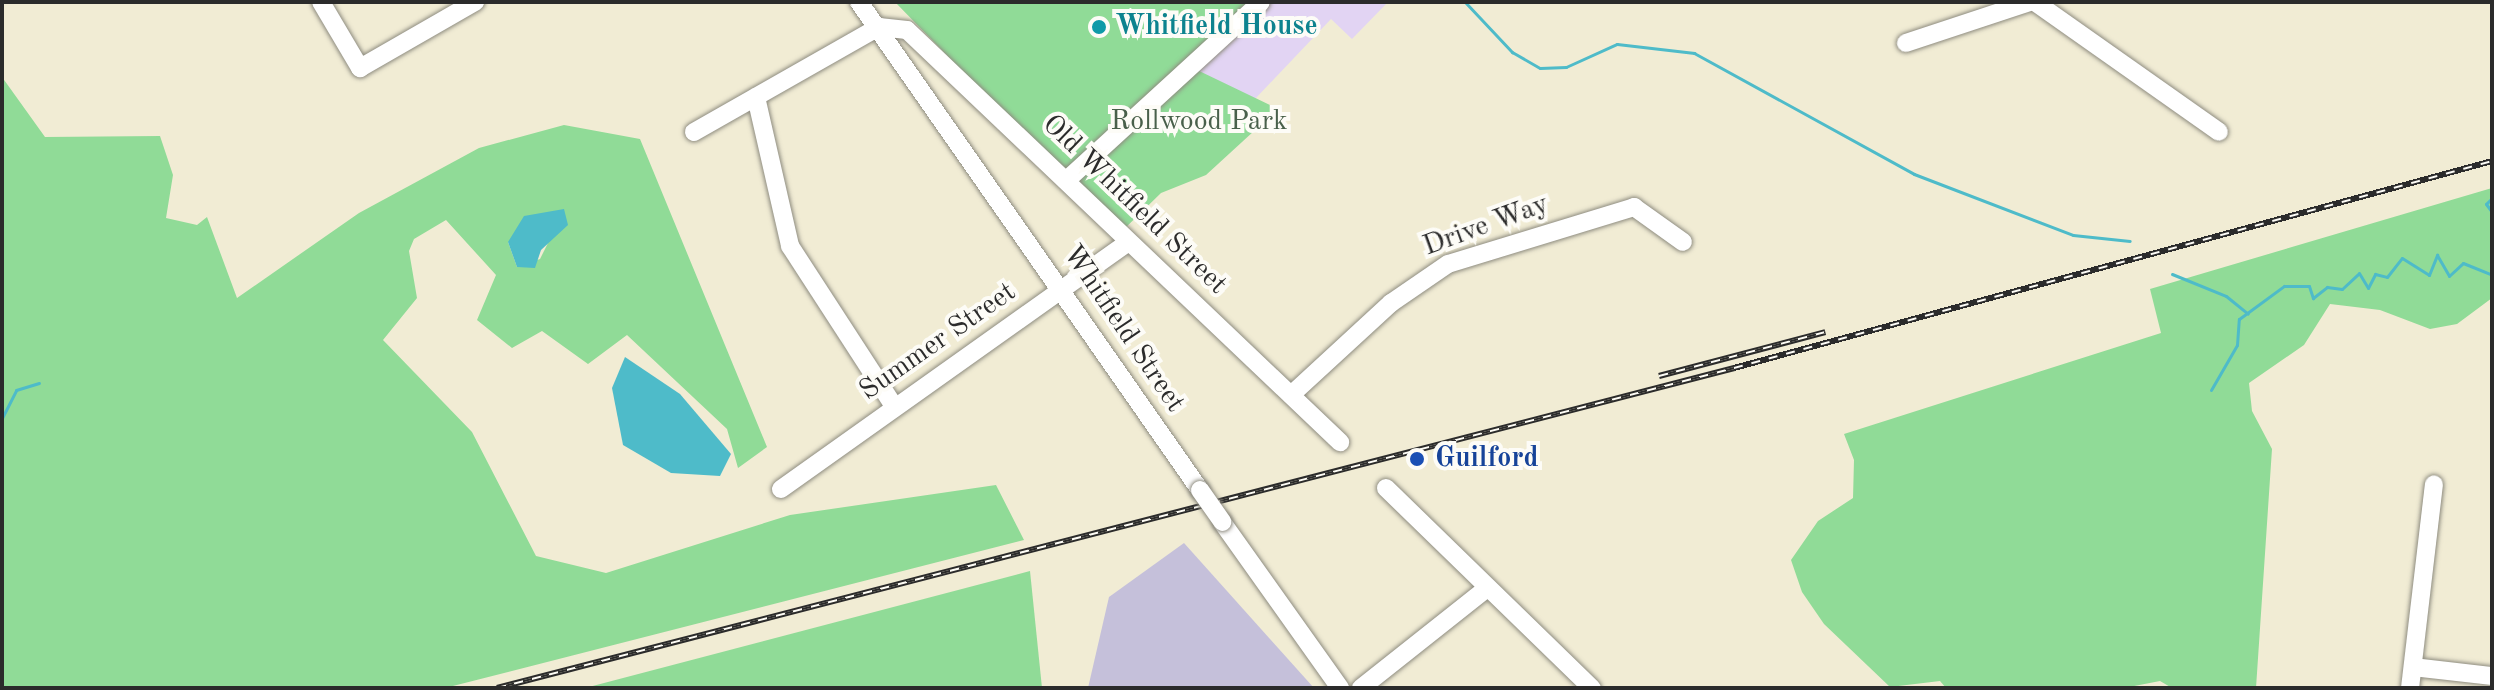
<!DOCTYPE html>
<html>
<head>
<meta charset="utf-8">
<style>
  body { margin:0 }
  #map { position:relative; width:2494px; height:690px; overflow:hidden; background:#f1ecd4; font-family:"Old Standard TT",serif }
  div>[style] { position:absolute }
  .built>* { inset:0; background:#e2d4f3 }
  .industrial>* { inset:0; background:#c5c0da }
  .green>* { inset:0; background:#90db97 }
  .water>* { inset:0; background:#4ebbc9 }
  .stream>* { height:3px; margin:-1.5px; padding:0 1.5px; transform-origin:1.5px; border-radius:1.5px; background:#4ebbc9 }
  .roads { filter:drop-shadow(0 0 2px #8e8c80) drop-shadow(0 0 2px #8e8c80) }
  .minor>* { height:18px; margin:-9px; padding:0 9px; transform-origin:9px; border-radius:9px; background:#fff }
  .rail>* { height:6px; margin-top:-3px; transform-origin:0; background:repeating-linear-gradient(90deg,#fdfcf7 0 9px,#2b2b2b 0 18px); box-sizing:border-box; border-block:2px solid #2b2b2b }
  .bridges { filter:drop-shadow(0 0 2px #8e8c80) drop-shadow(0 0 2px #8e8c80) }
  .minor-bridge>* { height:18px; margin:-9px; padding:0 9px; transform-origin:9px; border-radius:9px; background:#fff }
  .dots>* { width:22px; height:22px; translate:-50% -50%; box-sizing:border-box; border:4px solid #fdfcf7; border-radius:50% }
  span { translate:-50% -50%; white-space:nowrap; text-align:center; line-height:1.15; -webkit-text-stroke:8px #fdfcf7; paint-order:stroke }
  .culture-label { font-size:28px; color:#0d838f; font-weight:700 }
  .left { translate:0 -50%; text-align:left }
  .park-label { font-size:28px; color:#49604b }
  .street-label { font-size:28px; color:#2b2b2b }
  .transit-label { font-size:28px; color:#164399; font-weight:700 }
  .frame { position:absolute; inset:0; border:4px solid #2b2b2b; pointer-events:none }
</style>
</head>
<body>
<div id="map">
  <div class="built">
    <i style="clip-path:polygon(1261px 2px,1388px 2px,1352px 39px,1331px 19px,1255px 99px,1192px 68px)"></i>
  </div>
  <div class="industrial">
    <i style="clip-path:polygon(1184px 543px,1314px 688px,1088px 688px,1109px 597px)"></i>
  </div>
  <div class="green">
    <i style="clip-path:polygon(895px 2px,1261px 2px,1193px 68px,1278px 109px,1206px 175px,1161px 193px,1120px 233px)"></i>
    <i style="clip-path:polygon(evenodd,2px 77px,45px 137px,160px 136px,173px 175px,166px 218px,197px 225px,207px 217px,237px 298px,359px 213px,479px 148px,564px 125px,640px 139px,767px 447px,738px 468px,727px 429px,627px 335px,588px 364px,542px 331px,512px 348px,477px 320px,496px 275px,446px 220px,414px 239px,409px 251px,417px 298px,383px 340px,472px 432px,536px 556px,606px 573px,790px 515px,996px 485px,1024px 540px,445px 688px,2px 688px,2px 77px,549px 241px,540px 259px,517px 267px,508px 242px,549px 241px)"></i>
    <i style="clip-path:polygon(2492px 188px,2492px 298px,2457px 324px,2430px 329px,2380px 310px,2330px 304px,2304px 345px,2249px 383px,2252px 411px,2272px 449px,2256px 688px,2172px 688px,2160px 681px,2124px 688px,1946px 688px,1940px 681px,1890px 687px,1824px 624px,1802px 592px,1791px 560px,1818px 521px,1853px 498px,1854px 460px,1844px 434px,2161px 333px,2150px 289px)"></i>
    <i style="clip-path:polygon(1030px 571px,1042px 688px,585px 688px)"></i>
  </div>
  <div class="water">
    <i style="clip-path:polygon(564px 209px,568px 225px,541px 250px,535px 268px,517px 267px,508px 242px,524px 216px)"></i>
    <i style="clip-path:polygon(625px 357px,680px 394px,731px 454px,720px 476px,671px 473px,623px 445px,612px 388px)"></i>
  </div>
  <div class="stream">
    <i style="left:1465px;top:2px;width:69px;rotate:46.8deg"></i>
    <i style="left:1512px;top:52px;width:32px;rotate:30deg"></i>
    <i style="left:1540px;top:68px;width:26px;rotate:-2deg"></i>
    <i style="left:1566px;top:67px;width:56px;rotate:-24.3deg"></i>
    <i style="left:1617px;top:44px;width:78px;rotate:6.7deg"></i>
    <i style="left:1694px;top:53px;width:251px;rotate:28.8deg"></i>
    <i style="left:1914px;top:174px;width:170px;rotate:21deg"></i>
    <i style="left:2073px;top:235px;width:57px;rotate:6deg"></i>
    <i style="left:2492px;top:198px;width:8px;rotate:135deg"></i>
    <i style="left:2486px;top:204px;width:10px;rotate:53deg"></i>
    <i style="left:2172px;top:274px;width:58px;rotate:22.2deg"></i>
    <i style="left:2226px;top:296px;width:28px;rotate:39deg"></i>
    <i style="left:2211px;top:390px;width:52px;rotate:-60deg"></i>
    <i style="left:2237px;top:345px;width:26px;rotate:-86deg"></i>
    <i style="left:2239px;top:319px;width:56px;rotate:-36.3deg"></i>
    <i style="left:2284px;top:286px;width:25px"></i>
    <i style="left:2309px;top:286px;width:13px;rotate:72deg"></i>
    <i style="left:2313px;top:298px;width:18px;rotate:-38deg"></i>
    <i style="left:2327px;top:287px;width:15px;rotate:8deg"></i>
    <i style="left:2342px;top:289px;width:23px;rotate:-43deg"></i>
    <i style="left:2359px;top:273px;width:17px;rotate:59deg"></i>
    <i style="left:2368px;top:288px;width:16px;rotate:-63deg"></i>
    <i style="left:2375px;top:274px;width:12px;rotate:14deg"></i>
    <i style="left:2387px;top:277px;width:24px;rotate:-52deg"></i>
    <i style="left:2402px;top:258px;width:32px;rotate:32deg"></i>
    <i style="left:2429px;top:275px;width:22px;rotate:-68deg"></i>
    <i style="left:2437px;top:255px;width:24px;rotate:60deg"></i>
    <i style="left:2449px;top:276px;width:19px;rotate:-43deg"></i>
    <i style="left:2463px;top:263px;width:31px;rotate:22deg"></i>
    <i style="left:2px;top:418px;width:31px;rotate:-63deg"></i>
    <i style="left:16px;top:390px;width:24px;rotate:-17deg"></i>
  </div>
  <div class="roads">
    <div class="minor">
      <i style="left:321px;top:2px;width:77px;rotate:59.4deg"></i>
      <i style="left:360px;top:68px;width:133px;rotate:-29.9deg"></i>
      <i style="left:859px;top:2px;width:595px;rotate:55.06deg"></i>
      <i style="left:2035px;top:2px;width:225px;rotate:35.2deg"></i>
      <i style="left:1906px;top:43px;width:131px;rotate:-18.3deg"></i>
      <i style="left:756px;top:97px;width:153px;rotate:77.1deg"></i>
      <i style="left:790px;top:246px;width:191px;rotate:57deg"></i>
      <i style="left:694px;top:132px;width:213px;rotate:-29.6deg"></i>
      <i style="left:879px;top:27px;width:28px;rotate:6deg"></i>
      <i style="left:907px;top:30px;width:598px;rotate:43.58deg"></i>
      <i style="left:1069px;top:178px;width:260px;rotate:-42.5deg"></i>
      <i style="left:1291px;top:395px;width:136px;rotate:-42.6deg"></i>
      <i style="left:1391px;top:303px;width:69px;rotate:-34.4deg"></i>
      <i style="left:1448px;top:264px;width:195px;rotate:-17deg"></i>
      <i style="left:1634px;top:207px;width:60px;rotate:35.5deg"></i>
      <i style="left:1386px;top:488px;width:287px;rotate:44.2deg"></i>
      <i style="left:781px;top:489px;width:426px;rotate:-35.4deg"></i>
      <i style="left:1222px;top:522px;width:204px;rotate:54.6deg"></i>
      <i style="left:2413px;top:667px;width:80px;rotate:6.5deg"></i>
      <i style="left:1361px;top:688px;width:159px;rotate:-38.4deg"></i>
      <i style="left:2410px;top:688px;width:205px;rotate:-83.3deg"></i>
    </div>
  </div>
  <div class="rail">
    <i style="left:1659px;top:376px;width:172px;rotate:-14.8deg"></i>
    <i style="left:497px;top:688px;width:1278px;rotate:-14.5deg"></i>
    <i style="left:1734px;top:368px;width:786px;rotate:-15.27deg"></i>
  </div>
  <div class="bridges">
    <div class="minor-bridge">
      <i style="left:1200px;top:490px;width:39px;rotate:55deg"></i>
    </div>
  </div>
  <div class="dots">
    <i style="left:1099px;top:27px;background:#0f9aa8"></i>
    <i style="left:1417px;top:459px;background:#1a4fb4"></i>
  </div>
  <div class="culture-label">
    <span class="left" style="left:1115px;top:27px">Whitfield House</span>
  </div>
  <div class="park-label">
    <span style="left:1199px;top:122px">Rollwood Park</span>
  </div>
  <div class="street-label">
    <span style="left:1134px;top:205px;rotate:44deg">Old Whitfield Street</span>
    <span style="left:1486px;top:226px;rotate:-20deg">Drive Way</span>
    <span style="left:1123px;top:329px;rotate:56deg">Whitfield Street</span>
    <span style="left:938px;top:342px;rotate:-35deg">Summer Street</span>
  </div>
  <div class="transit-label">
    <span class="left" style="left:1435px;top:459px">Guilford</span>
  </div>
  <div class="frame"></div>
</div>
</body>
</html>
